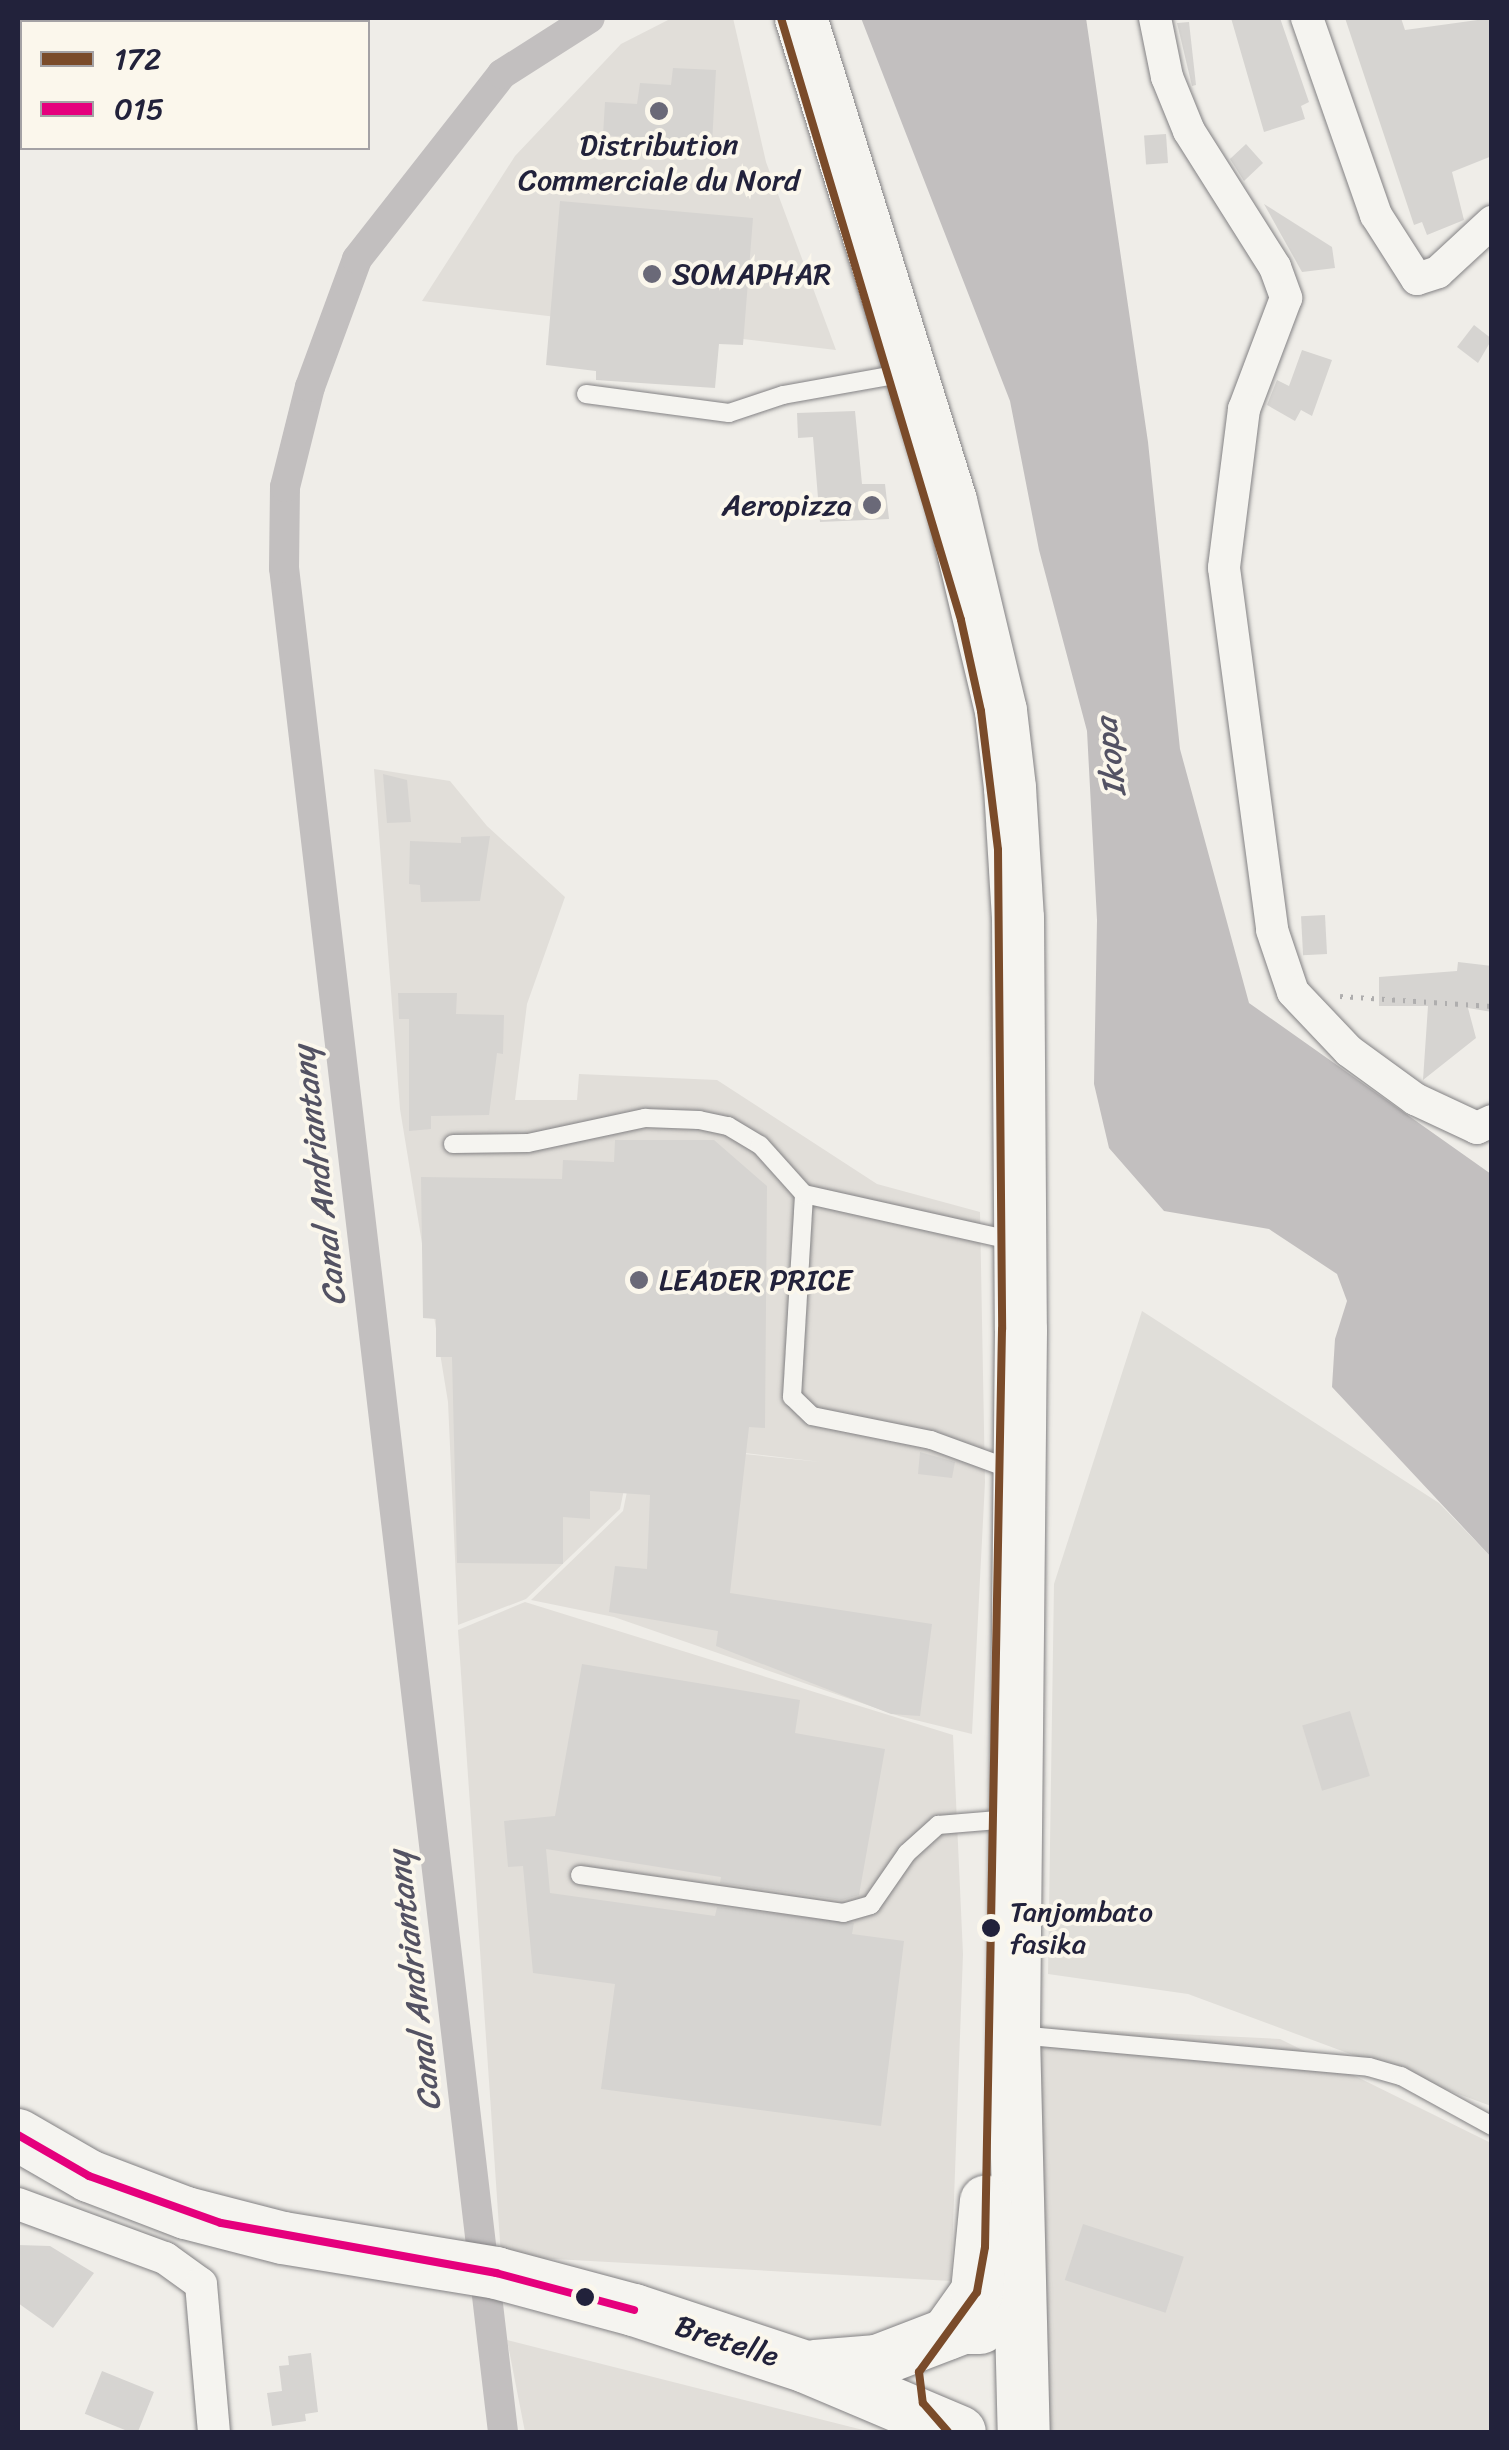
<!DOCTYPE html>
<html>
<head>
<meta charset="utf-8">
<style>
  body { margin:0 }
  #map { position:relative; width:1509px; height:2450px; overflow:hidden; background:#efede8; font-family:Sriracha,sans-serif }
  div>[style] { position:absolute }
  .built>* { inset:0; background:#e1ded9 }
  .green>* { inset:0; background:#e0ded9 }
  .water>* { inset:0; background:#c2bfbf }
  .canal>* { height:30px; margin:-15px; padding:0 15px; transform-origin:15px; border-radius:15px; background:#c2bfbf }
  .building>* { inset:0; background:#d6d4d1; transform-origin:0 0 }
  .path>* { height:5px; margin-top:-2.5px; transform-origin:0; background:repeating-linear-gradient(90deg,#afaeae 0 2.5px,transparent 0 10.5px) }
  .roads { filter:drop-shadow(0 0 2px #838284) drop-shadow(0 0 2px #838284) }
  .service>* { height:18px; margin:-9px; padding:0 9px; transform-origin:9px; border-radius:9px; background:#f5f4f0 }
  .minor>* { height:32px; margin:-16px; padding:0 16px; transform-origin:16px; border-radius:16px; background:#f5f4f0 }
  .primary>* { height:52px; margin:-26px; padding:0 26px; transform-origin:26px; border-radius:26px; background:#f5f4f0 }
  .bus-1>* { height:8px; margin:-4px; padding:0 4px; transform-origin:4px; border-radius:4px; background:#7a4b2a }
  .bus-2>* { height:8px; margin:-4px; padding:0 4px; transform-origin:4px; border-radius:4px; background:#e5007d }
  .dots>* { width:28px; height:28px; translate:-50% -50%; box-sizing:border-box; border:5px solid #fbf7ec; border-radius:50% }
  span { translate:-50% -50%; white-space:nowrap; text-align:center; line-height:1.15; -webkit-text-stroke:8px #fbf7ec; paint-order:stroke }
  .bus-label { font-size:28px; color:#22223b }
  .left { translate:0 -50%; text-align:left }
  .poi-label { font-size:30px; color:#22223b }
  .right { translate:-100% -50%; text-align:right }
  .street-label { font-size:30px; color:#22223b }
  .water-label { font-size:32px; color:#535263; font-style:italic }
  .frame { position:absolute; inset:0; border:20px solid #22223b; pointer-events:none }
  .legend { position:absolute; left:20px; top:20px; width:350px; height:130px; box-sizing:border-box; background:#fbf7ec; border:2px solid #a4a2a5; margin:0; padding:12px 18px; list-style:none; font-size:30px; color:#22223b }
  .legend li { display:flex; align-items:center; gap:20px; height:50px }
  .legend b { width:50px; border:2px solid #a4a2a5 }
</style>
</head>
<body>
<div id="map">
  <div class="built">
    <i style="clip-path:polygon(672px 18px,733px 18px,766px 162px,836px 350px,422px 301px,515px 156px,621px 44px)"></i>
    <i style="clip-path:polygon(374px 769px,450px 781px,487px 826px,565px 897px,527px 1004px,515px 1100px,577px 1100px,579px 1074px,717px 1080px,877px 1184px,980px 1212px,985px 1482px,972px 1734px,899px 1716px,614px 1617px,531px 1600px,623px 1511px,637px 1443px,821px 1462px,634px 1440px,620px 1509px,526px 1599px,458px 1625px,448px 1402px,400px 1109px)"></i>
    <i style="clip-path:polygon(525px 1602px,953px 1735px,963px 1954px,951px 2281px,501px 2256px,458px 1630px)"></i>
    <i style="clip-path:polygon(1096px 2030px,1280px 2039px,1491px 2143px,1491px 2432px,1032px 2432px,1034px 2035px)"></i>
    <i style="clip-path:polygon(507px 2340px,871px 2432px,872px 2432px,525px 2432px)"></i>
  </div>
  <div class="green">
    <i style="clip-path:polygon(1142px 1311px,1439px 1503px,1491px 1557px,1491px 2106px,1188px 1994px,1048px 1974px,1054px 1584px)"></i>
  </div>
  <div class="water">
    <i style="clip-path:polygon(861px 18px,1086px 18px,1148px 442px,1180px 749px,1249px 1003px,1491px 1174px,1491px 1557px,1332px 1387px,1335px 1339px,1347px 1301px,1337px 1274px,1269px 1229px,1164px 1211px,1109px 1148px,1094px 1084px,1097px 920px,1087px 731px,1039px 550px,1010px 401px)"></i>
  </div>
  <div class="canal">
    <i style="left:503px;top:2432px;width:1877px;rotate:-96.7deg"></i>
    <i style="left:284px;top:568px;width:81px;rotate:-89.3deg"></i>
    <i style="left:285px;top:487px;width:103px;rotate:-76deg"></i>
    <i style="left:310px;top:387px;width:136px;rotate:-69.8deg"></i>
    <i style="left:357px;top:259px;width:235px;rotate:-51.9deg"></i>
    <i style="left:502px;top:74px;width:104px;rotate:-32.5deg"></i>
  </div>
  <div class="building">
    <i style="clip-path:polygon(1231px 18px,1280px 18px,1309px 102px,1301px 106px,1305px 119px,1264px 132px)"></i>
    <i style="clip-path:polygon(1345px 18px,1401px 18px,1405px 30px,1492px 18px,1492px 156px,1452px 172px,1464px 220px,1427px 235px,1422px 222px,1414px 225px)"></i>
    <i style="clip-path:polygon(1189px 22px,1196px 85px,1192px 86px,1177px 23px)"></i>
    <i style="clip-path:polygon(673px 68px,716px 70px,712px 144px,603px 135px,605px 102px,637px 104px,640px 83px,671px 85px)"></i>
    <i style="left:1166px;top:134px;width:29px;height:22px;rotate:86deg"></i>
    <i style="clip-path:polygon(1246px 144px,1263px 163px,1244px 181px,1230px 159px)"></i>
    <i style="clip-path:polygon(560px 201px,753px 218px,743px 345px,719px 344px,715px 388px,596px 380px,596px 371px,546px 365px)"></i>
    <i style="clip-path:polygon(1264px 204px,1332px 247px,1335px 268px,1302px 272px)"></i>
    <i style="clip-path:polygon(1474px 325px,1492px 339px,1478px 363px,1457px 347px)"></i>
    <i style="clip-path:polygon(1302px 350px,1332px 360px,1312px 416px,1301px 410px,1295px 421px,1267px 405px,1277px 380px,1289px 386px)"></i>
    <i style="clip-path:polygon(855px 411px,862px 484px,885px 484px,889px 519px,820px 522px,813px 437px,798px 438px,797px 413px)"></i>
    <i style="clip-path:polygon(383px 774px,407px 780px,411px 822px,387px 823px)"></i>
    <i style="clip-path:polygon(490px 836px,480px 901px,421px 902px,420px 885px,409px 884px,410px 841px,461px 843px,461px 837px)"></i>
    <i style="left:1325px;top:915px;width:39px;height:24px;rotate:87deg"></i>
    <i style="clip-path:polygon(1458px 962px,1492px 966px,1492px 1012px,1468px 1008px,1476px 1038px,1423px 1080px,1428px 1006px,1379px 1006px,1379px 977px,1457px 971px)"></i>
    <i style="clip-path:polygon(398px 993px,457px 993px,456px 1014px,504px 1015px,503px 1054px,497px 1053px,489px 1115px,431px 1116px,431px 1129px,409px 1131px,409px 1019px,399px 1019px)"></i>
    <i style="clip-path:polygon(615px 1140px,714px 1140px,767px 1186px,765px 1428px,749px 1427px,730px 1593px,932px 1624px,920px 1716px,891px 1714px,716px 1646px,718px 1631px,609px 1612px,615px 1566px,647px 1569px,650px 1495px,590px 1491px,590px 1519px,563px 1517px,563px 1564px,457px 1563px,452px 1357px,436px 1357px,436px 1319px,423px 1318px,421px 1177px,562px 1179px,563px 1160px,614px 1162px)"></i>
    <i style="clip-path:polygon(920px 1452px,955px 1462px,952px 1478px,918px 1474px)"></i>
    <i style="clip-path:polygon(582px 1664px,800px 1700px,795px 1733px,885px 1749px,859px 1895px,842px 1900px,720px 1883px,721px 1877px,546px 1849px,550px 1893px,715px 1916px,717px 1907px,854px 1923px,852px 1934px,904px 1941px,881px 2126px,601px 2089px,615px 1984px,533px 1973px,523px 1866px,508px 1867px,504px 1821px,555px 1816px)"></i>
    <i style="left:1350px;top:1711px;width:68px;height:50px;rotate:73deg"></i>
    <i style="left:1083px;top:2224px;width:106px;height:59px;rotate:18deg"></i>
    <i style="clip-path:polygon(18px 2245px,50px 2246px,94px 2273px,53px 2328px,18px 2303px)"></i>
    <i style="clip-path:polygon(311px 2353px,318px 2412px,305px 2414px,306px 2421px,272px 2426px,267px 2393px,282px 2391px,279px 2366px,289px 2365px,288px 2356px)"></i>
    <i style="left:102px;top:2371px;width:56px;height:46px;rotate:22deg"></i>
  </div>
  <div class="path">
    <i style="left:1340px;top:996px;width:152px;rotate:3.8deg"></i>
  </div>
  <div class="roads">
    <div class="service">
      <i style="left:586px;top:394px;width:144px;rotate:7.6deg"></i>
      <i style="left:729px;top:413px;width:57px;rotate:-18.4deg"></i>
      <i style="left:783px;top:395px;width:124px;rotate:-10.2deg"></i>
      <i style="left:453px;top:1144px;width:75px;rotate:-0.8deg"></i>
      <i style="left:528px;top:1143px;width:120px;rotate:-12.1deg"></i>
      <i style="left:645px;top:1118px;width:54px;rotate:2.1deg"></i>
      <i style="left:699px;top:1120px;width:30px;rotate:12deg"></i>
      <i style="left:728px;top:1126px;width:37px;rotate:31deg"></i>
      <i style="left:760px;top:1145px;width:66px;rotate:48.1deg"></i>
      <i style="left:1013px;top:1470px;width:87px;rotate:-159.9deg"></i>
      <i style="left:931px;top:1440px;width:121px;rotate:-168.6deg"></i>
      <i style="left:812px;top:1416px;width:28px;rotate:-136deg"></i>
      <i style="left:792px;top:1397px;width:203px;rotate:-86.6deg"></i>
      <i style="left:804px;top:1194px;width:216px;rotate:12.6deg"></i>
      <i style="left:580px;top:1875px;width:266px;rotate:8.2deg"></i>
      <i style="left:843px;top:1913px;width:29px;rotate:-16deg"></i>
      <i style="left:871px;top:1905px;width:63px;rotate:-55.3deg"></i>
      <i style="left:907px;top:1853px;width:42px;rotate:-42.1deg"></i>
      <i style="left:938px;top:1825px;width:72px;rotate:-4.8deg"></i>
      <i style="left:1018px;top:2035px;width:352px;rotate:5.2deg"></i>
      <i style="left:1369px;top:2067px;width:33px;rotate:16deg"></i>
      <i style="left:1401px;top:2076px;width:104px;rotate:28.8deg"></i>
    </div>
    <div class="minor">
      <i style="left:1155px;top:18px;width:60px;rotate:78.5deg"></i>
      <i style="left:1167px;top:77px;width:58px;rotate:67.8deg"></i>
      <i style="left:1189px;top:131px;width:161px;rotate:57.7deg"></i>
      <i style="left:1275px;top:267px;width:33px;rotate:70deg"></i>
      <i style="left:1286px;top:298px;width:119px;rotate:110.7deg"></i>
      <i style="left:1244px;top:409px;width:160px;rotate:97.2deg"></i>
      <i style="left:1224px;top:568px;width:365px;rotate:82.4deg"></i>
      <i style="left:1272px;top:930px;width:65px;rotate:71.3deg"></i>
      <i style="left:1293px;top:992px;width:81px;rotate:46.5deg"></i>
      <i style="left:1349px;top:1051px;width:82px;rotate:36deg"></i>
      <i style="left:1415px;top:1099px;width:68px;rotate:25.1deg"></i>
      <i style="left:1477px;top:1128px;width:17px;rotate:-25deg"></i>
      <i style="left:1307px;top:18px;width:209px;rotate:70.7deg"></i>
      <i style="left:1376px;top:215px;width:76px;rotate:57.4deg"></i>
      <i style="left:1417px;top:279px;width:22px;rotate:-18deg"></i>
      <i style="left:1438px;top:272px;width:74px;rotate:-42.8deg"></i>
      <i style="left:18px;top:2204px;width:157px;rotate:20.2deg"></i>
      <i style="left:165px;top:2258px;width:44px;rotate:35.8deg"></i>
      <i style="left:201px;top:2284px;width:149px;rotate:85deg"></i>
    </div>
    <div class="primary">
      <i style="left:801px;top:18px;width:506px;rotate:72.75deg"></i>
      <i style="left:951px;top:501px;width:216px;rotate:76.6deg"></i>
      <i style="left:1001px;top:711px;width:78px;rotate:83.3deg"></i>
      <i style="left:1010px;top:788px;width:130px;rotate:86.5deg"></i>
      <i style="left:1018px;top:918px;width:412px;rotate:89.6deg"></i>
      <i style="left:1021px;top:1330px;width:705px;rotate:90.57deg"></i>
      <i style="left:1014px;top:2035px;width:397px;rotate:88.6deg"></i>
      <i style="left:18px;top:2135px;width:82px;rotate:30deg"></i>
      <i style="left:89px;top:2176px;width:104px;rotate:20.9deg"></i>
      <i style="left:186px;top:2213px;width:100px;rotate:14.5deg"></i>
      <i style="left:283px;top:2238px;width:216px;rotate:9.3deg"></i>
      <i style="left:496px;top:2273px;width:143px;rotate:15deg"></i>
      <i style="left:634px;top:2310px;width:181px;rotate:18.3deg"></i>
      <i style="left:806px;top:2367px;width:167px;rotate:22.9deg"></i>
      <i style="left:947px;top:2334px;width:52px;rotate:-54.5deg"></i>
      <i style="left:977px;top:2292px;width:91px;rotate:-84.4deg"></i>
      <i style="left:815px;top:2366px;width:62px;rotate:-4.6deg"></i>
      <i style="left:877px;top:2361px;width:92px;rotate:-21deg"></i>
      <i style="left:963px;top:2328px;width:17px"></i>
    </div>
  </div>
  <div class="bus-1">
    <i style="left:781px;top:18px;width:628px;rotate:73.35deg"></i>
    <i style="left:961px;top:620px;width:93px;rotate:77.6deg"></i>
    <i style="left:981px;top:711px;width:140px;rotate:83deg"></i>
    <i style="left:998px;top:850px;width:479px;rotate:89.5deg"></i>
    <i style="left:1002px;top:1329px;width:918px;rotate:91.06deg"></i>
    <i style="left:985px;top:2247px;width:46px;rotate:100.1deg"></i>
    <i style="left:977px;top:2292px;width:99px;rotate:125.9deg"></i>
    <i style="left:919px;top:2372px;width:31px;rotate:83deg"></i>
    <i style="left:923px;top:2403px;width:38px;rotate:49deg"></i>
  </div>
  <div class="bus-2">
    <i style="left:18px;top:2135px;width:82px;rotate:30deg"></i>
    <i style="left:89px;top:2176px;width:140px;rotate:19.6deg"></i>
    <i style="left:221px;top:2223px;width:280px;rotate:10.3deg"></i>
    <i style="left:496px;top:2273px;width:143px;rotate:15deg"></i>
  </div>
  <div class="dots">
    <i style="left:659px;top:111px;background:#6a6978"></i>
    <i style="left:652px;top:274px;background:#6a6978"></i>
    <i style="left:872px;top:505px;background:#6a6978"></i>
    <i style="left:639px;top:1280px;background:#6a6978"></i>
    <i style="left:991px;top:1928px;background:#22223b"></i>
    <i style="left:585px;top:2297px;background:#22223b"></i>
  </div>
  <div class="bus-label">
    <span class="left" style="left:1010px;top:1928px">Tanjombato<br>fasika</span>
  </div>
  <div class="poi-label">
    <span style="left:659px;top:162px">Distribution<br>Commerciale du Nord</span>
    <span class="left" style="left:672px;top:274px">SOMAPHAR</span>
    <span class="right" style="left:852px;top:505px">Aeropizza</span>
    <span class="left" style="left:659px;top:1280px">LEADER PRICE</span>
  </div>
  <div class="street-label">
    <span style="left:727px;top:2341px;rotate:18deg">Bretelle</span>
  </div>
  <div class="water-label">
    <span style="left:1111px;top:757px;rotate:-97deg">Ikopa</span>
    <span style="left:320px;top:1176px;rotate:-97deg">Canal Andriantany</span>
    <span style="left:415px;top:1981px;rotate:-97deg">Canal Andriantany</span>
  </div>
  <div class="frame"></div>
  <ul class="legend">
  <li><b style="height:12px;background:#7a4b2a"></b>172</li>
  <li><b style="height:12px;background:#e5007d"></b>015</li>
  </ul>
</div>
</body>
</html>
